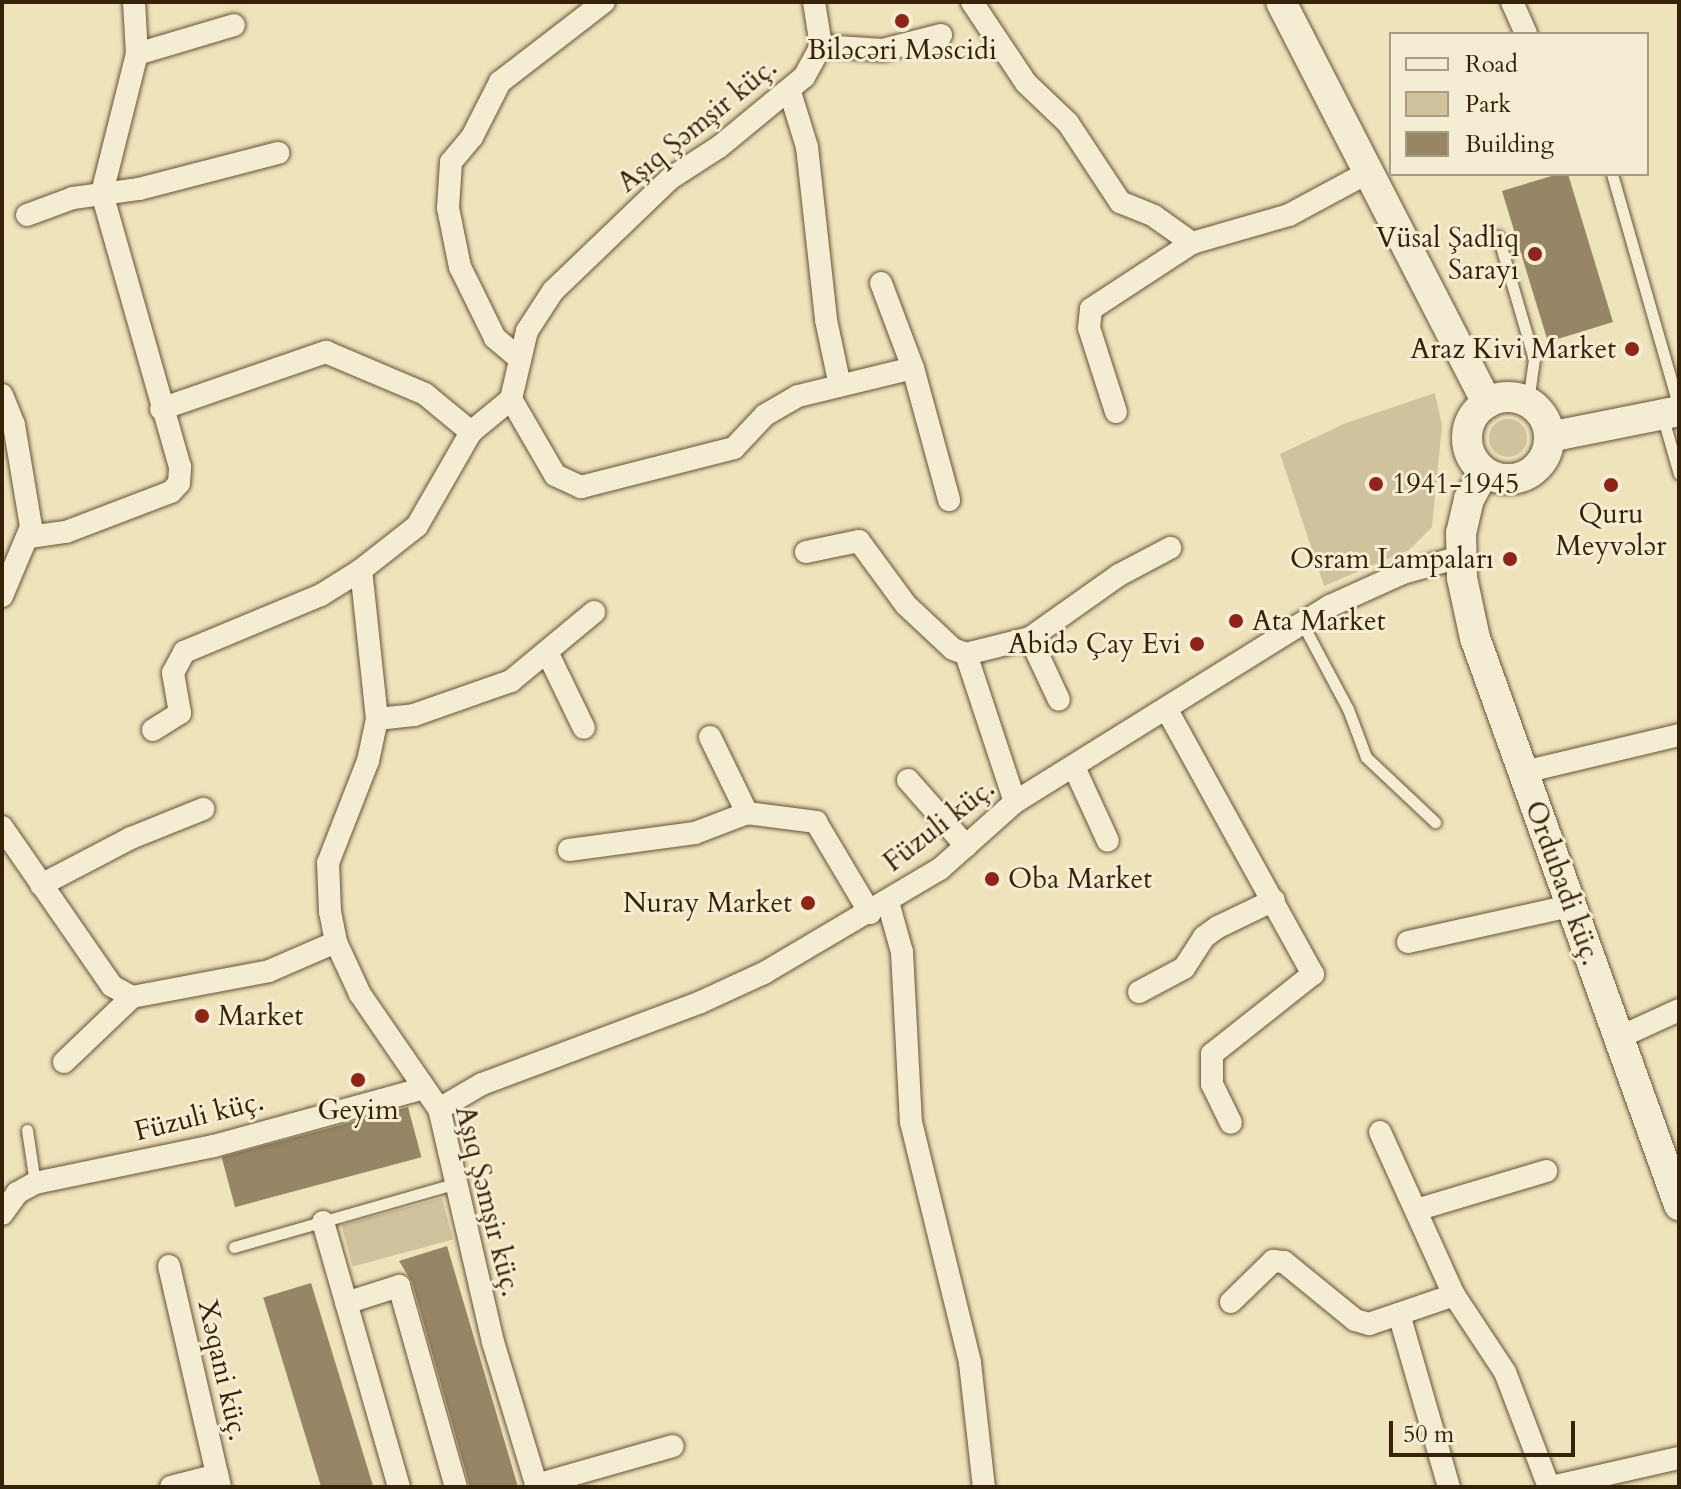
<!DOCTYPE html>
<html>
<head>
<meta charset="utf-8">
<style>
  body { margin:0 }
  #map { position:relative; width:1681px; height:1489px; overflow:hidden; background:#efe3bb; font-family:Cardo,serif }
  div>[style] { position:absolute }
  .green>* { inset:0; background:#d0c29d; transform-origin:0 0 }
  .round { border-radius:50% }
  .building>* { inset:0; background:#968666; transform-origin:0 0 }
  .roads { filter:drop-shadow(0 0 2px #645236) drop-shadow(0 0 2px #645236) }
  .service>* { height:11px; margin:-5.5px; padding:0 5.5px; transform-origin:5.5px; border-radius:5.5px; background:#f5edd3 }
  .minor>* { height:22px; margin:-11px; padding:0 11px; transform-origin:11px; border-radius:11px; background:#f5edd3 }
  .secondary>* { height:30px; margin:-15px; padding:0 15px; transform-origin:15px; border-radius:15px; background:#f5edd3 }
  .secondary>.ring { margin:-15px; padding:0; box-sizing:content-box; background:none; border:30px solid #f5edd3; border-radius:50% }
  .dots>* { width:22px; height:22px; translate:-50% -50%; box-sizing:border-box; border:4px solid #f5edd3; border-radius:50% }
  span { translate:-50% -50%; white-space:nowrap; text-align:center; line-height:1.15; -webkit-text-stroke:6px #f5edd3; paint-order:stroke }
  .poi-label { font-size:28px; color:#362209 }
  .right { translate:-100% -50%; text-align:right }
  .left { translate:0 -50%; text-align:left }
  .street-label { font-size:28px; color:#362209 }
  .frame { position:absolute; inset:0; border:4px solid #362209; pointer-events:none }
  .legend { position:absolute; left:1389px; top:32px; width:260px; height:144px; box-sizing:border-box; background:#f5edd3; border:2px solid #a99c82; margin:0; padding:10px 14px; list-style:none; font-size:24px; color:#362209 }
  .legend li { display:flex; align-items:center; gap:16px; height:40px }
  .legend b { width:40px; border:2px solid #a99c82 }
  .scale { position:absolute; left:1389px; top:1421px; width:186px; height:36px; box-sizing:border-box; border:4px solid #362209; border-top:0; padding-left:10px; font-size:24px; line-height:28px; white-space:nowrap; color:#362209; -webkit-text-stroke:6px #f5edd3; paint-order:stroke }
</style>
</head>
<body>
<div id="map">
  <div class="green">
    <i style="clip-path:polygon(1435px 393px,1442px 426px,1432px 527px,1409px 550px,1324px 586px,1280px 454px,1346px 423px)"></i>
    <i class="round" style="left:1489px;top:419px;width:38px;height:38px"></i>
    <i style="left:442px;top:1198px;width:43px;height:104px;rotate:75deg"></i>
  </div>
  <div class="building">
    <i style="clip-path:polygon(1558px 174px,1568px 174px,1613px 322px,1548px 342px,1502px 191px)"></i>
    <i style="left:408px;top:1107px;width:52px;height:193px;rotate:75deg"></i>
    <i style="clip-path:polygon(447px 1246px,518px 1487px,470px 1487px,412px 1282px,399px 1261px)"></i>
    <i style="left:311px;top:1283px;width:213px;height:50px;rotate:73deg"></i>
  </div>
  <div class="roads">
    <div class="service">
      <i style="left:1612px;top:174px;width:242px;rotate:74deg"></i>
      <i style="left:1498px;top:236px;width:128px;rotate:73.7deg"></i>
      <i style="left:1534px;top:359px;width:43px;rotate:97.9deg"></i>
      <i style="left:1662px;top:415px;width:61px;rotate:73.9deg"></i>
      <i style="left:1302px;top:623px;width:98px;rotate:61.9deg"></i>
      <i style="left:1348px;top:709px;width:51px;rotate:69.4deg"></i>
      <i style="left:1366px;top:757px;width:95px;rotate:43.3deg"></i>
      <i style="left:27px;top:1130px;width:54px;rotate:81.4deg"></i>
      <i style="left:234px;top:1247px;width:232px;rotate:-16deg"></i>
    </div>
    <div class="minor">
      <i style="left:972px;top:2px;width:97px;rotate:56.3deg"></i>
      <i style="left:1026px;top:83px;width:58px;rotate:43.6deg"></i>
      <i style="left:1068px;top:123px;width:95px;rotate:56.6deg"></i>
      <i style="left:1120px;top:202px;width:37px;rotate:22deg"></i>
      <i style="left:1154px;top:216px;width:47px;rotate:35.4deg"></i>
      <i style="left:1512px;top:2px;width:35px;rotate:66deg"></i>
      <i style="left:821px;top:46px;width:62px;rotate:3.7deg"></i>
      <i style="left:883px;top:50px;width:60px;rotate:-14.5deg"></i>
      <i style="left:137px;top:54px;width:101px;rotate:-16.6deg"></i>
      <i style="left:790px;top:92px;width:58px;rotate:72.8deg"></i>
      <i style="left:807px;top:147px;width:174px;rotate:83.7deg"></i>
      <i style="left:826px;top:320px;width:67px;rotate:78deg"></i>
      <i style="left:27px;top:215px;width:49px;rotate:-20.3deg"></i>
      <i style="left:73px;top:198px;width:67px;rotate:-7.8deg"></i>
      <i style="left:139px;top:189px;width:144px;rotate:-14.5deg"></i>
      <i style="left:881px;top:283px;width:91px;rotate:69.4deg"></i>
      <i style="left:913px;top:368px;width:137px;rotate:74.7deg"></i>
      <i style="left:520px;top:359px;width:33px;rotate:-140deg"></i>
      <i style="left:495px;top:338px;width:79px;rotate:-116.2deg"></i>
      <i style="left:460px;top:267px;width:60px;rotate:-101.5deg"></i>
      <i style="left:448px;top:208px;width:46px;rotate:-86.3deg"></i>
      <i style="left:451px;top:162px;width:33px;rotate:-50deg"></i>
      <i style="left:472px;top:137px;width:62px;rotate:-63deg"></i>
      <i style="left:500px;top:82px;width:131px;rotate:-37.6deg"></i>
      <i style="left:2px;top:395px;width:32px;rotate:68deg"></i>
      <i style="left:14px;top:425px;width:103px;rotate:80.5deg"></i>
      <i style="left:31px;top:527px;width:75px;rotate:112.8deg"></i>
      <i style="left:511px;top:399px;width:88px;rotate:59.9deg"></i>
      <i style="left:555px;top:475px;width:29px;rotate:25deg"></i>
      <i style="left:581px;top:487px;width:158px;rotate:-14.3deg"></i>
      <i style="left:734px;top:448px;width:45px;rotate:-46.8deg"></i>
      <i style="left:765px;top:415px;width:38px;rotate:-30deg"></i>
      <i style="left:798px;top:396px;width:118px;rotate:-13.7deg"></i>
      <i style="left:161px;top:409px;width:175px;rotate:-19.1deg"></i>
      <i style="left:326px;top:352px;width:108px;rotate:23deg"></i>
      <i style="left:425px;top:394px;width:60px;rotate:39.6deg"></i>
      <i style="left:1116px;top:412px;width:88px;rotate:-107.8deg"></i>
      <i style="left:1089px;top:328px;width:19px;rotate:-84deg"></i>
      <i style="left:1091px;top:309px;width:121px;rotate:-33.2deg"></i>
      <i style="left:1192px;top:243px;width:101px;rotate:-16.1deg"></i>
      <i style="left:1289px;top:215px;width:89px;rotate:-28.3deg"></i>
      <i style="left:29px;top:537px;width:37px;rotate:-8deg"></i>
      <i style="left:66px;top:532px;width:112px;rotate:-20.9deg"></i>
      <i style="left:171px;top:492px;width:12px;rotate:-48deg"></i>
      <i style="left:179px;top:483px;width:16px;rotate:-86deg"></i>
      <i style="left:180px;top:467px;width:285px;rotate:-105.9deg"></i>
      <i style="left:102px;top:193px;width:143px;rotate:-75.9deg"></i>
      <i style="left:137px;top:54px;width:52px;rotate:-93.3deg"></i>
      <i style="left:806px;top:552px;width:54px;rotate:-11.7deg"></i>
      <i style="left:859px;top:541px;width:79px;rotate:53.7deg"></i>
      <i style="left:906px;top:605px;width:64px;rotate:43.1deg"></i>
      <i style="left:953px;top:649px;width:14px;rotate:21deg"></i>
      <i style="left:966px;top:654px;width:66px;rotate:-14deg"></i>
      <i style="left:1030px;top:638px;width:109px;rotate:-35.3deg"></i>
      <i style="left:1119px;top:575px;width:58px;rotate:-27.9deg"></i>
      <i style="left:1030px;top:638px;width:68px;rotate:64.9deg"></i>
      <i style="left:548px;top:654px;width:82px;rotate:64.1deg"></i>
      <i style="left:966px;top:654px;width:156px;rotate:71.7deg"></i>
      <i style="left:1167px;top:710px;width:302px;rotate:61.1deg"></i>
      <i style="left:1313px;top:974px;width:129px;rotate:141.6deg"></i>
      <i style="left:1212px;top:1054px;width:30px;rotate:90deg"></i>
      <i style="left:1212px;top:1084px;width:43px;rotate:64deg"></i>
      <i style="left:377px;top:719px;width:37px;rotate:-6deg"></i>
      <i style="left:414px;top:715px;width:103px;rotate:-19.3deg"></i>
      <i style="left:511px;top:681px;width:108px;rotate:-39.7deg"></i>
      <i style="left:153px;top:730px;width:32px;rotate:-32deg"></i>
      <i style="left:180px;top:713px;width:41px;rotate:-99.9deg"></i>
      <i style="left:173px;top:673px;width:24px;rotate:-62deg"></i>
      <i style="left:184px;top:652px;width:148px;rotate:-22.6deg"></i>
      <i style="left:321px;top:595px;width:47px;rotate:-32deg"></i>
      <i style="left:710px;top:737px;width:85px;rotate:64deg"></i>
      <i style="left:1074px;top:767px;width:81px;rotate:65.3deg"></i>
      <i style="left:1524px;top:772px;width:159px;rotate:-13.4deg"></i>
      <i style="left:908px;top:780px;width:88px;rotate:48.7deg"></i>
      <i style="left:2px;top:827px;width:193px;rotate:55.3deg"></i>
      <i style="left:112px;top:986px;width:23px;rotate:29deg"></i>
      <i style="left:132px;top:997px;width:139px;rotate:-10.7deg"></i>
      <i style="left:269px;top:971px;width:73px;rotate:-23.4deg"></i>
      <i style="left:569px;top:850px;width:127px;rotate:-7.7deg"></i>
      <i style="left:695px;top:833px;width:56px;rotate:-21deg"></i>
      <i style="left:747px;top:813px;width:70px;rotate:7.4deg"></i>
      <i style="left:816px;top:822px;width:106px;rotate:59.3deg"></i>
      <i style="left:41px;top:885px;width:102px;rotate:-27.6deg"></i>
      <i style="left:131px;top:838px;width:78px;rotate:-21.9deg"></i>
      <i style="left:888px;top:902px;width:52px;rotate:74.4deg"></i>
      <i style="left:902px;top:952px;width:170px;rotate:87deg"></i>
      <i style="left:911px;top:1122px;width:248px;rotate:76.2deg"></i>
      <i style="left:970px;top:1363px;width:125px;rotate:83.6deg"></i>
      <i style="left:1408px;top:942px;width:167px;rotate:-12.5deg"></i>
      <i style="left:1139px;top:992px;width:51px;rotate:-28.1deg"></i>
      <i style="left:1184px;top:968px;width:37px;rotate:-57deg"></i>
      <i style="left:1204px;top:937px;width:17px;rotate:-36deg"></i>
      <i style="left:1218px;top:927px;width:62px;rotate:-25.7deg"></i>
      <i style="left:1618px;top:1038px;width:67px;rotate:-24.7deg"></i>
      <i style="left:64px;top:1062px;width:94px;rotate:-43.7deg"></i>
      <i style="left:439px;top:1109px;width:50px;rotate:-30.2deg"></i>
      <i style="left:482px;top:1084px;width:234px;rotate:-20.5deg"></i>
      <i style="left:701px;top:1002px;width:69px;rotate:-24.7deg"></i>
      <i style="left:764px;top:973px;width:204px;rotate:-30.6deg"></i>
      <i style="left:940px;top:869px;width:101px;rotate:-41.8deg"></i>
      <i style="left:1015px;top:802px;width:371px;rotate:-31.9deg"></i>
      <i style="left:1330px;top:606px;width:80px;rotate:-24.3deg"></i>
      <i style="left:1403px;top:573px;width:59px;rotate:-15.7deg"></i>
      <i style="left:1380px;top:1132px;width:179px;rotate:65.6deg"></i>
      <i style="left:1454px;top:1295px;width:92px;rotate:56.5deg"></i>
      <i style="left:1505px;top:1372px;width:123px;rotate:69.1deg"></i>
      <i style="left:1416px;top:1210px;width:136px;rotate:-16.7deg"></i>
      <i style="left:2px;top:1214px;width:26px;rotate:-54deg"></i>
      <i style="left:17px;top:1193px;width:21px;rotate:-29deg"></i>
      <i style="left:35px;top:1183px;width:183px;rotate:-11.7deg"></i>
      <i style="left:214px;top:1146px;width:215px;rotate:-15.4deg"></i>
      <i style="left:323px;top:1222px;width:276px;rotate:74deg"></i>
      <i style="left:169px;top:1266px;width:227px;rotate:77deg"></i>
      <i style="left:1231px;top:1302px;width:59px;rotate:-44.3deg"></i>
      <i style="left:1273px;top:1261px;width:11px;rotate:5deg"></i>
      <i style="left:1284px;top:1262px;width:92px;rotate:39.2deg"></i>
      <i style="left:1355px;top:1320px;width:15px;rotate:16deg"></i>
      <i style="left:1369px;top:1324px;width:90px;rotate:-18.8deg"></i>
      <i style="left:346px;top:1303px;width:56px;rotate:-17.8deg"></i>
      <i style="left:399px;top:1286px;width:209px;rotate:74.2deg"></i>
      <i style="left:1399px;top:1314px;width:180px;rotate:73.9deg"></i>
      <i style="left:536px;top:1485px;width:142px;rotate:-15.9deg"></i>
      <i style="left:171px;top:1487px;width:48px;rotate:-14.6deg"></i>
      <i style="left:537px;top:1487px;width:152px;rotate:-106.9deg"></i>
      <i style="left:493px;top:1342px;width:239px;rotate:-103deg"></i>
      <i style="left:439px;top:1109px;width:140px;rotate:-124.5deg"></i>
      <i style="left:360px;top:994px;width:57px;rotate:-114.8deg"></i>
      <i style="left:336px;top:942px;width:31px;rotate:-101deg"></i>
      <i style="left:330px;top:912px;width:49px;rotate:-92.3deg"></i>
      <i style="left:328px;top:863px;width:110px;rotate:-68.6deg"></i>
      <i style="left:368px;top:761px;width:43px;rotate:-77.9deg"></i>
      <i style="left:377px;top:719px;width:150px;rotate:-96.1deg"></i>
      <i style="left:361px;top:570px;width:71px;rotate:-38.2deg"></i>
      <i style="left:417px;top:526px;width:108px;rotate:-60.1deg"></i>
      <i style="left:471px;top:432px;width:52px;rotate:-39.5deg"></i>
      <i style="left:511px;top:399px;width:70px;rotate:-76.8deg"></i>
      <i style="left:527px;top:331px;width:48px;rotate:-57deg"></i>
      <i style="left:553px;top:291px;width:163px;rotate:-43.8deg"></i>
      <i style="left:671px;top:178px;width:57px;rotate:-32.9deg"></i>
      <i style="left:719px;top:147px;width:110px;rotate:-39.5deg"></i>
      <i style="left:804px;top:77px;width:35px;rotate:-61deg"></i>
      <i style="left:821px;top:46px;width:45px;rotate:-99deg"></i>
      <i style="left:1551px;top:1487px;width:131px;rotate:-12.8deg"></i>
    </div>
    <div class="secondary">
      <i style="left:1281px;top:2px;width:451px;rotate:62.8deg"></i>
      <i class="ring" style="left:1467px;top:397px;width:52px;height:52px"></i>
      <i style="left:1549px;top:437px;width:133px;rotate:-11.3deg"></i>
      <i style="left:1484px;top:472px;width:31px;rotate:119deg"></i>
      <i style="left:1469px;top:499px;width:35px;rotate:103deg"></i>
      <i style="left:1461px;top:533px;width:45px;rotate:88.7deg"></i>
      <i style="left:1462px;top:578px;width:61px;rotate:77.8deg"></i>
      <i style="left:1475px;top:638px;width:603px;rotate:70.21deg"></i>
    </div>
  </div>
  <div class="dots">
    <i style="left:902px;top:21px;background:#8f2418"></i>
    <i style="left:1535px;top:254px;background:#8f2418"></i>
    <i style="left:1632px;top:349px;background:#8f2418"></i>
    <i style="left:1376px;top:484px;background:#8f2418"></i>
    <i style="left:1611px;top:485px;background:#8f2418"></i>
    <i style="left:1510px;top:559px;background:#8f2418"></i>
    <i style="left:1236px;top:621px;background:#8f2418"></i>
    <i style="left:1197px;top:644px;background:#8f2418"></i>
    <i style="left:992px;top:879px;background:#8f2418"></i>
    <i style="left:808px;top:903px;background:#8f2418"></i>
    <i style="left:202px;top:1016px;background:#8f2418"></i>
    <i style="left:358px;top:1080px;background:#8f2418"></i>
  </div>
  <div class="poi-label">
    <span style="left:902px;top:50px">Biləcəri Məscidi</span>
    <span class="right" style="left:1519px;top:254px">Vüsal Şadlıq<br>Sarayı</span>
    <span class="right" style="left:1616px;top:349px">Araz Kivi Market</span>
    <span class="left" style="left:1392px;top:484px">1941-1945</span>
    <span style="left:1611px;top:530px">Quru<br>Meyvələr</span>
    <span class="right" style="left:1494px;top:559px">Osram Lampaları</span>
    <span class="left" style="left:1252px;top:621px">Ata Market</span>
    <span class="right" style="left:1181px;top:644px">Abidə Çay Evi</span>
    <span class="left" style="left:1008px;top:879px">Oba Market</span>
    <span class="right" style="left:792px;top:903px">Nuray Market</span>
    <span class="left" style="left:218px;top:1016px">Market</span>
    <span style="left:358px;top:1110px">Geyim</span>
  </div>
  <div class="street-label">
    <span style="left:697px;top:125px;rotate:-39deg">Aşıq Şəmşir küç.</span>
    <span style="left:939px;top:825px;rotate:-38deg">Füzuli küç.</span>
    <span style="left:1563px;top:883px;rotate:70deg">Ordubadi küç.</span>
    <span style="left:199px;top:1116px;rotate:-14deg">Füzuli küç.</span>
    <span style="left:488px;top:1201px;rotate:76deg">Aşıq Şəmşir küç.</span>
    <span style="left:223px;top:1370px;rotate:77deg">Xəqani küç.</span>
  </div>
  <div class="frame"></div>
  <ul class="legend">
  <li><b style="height:10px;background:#f5edd3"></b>Road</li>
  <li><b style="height:22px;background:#d0c29d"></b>Park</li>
  <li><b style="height:22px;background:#968666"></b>Building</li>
  </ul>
  <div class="scale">50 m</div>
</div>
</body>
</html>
